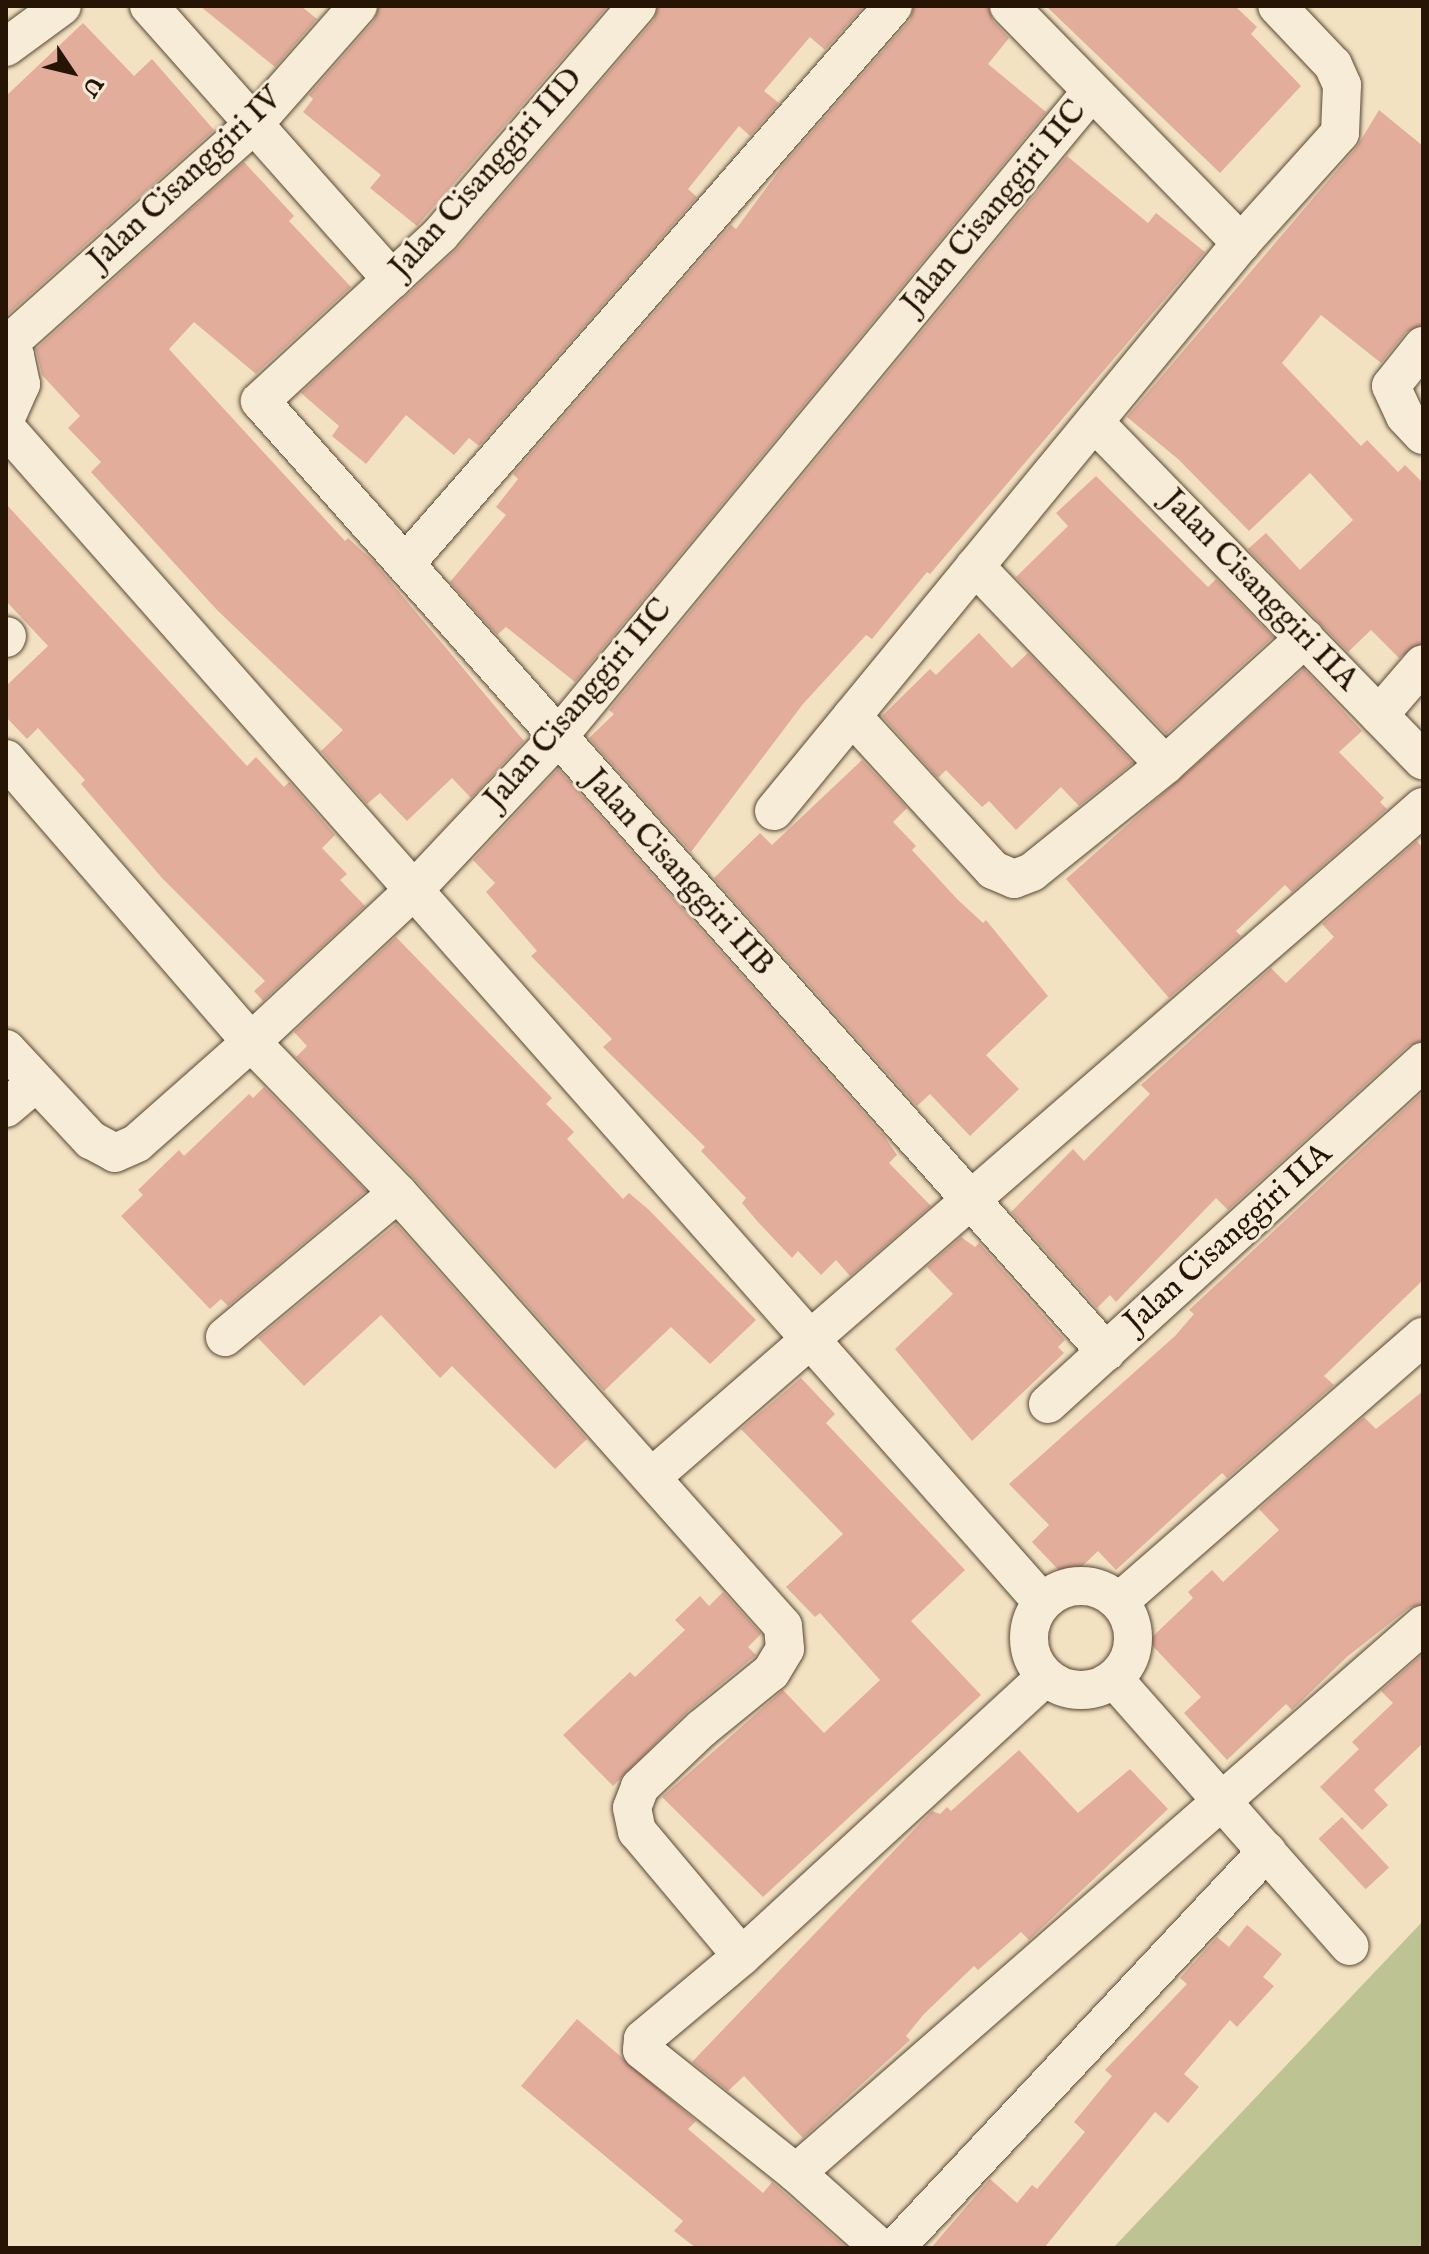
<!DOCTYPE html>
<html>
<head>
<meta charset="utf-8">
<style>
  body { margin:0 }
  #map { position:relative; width:1429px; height:2254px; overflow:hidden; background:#f3e2c2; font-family:"IM FELL English",serif }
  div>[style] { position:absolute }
  .green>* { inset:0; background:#bdc392 }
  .building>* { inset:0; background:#e3ad9c; transform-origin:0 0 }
  .roads { filter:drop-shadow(0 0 2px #594834) drop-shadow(0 0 2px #594834) }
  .minor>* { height:38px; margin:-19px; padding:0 19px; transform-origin:19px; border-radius:19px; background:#f7ecd7 }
  .minor>.ring { margin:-19px; padding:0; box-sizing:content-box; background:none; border:38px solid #f7ecd7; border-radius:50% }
  span { translate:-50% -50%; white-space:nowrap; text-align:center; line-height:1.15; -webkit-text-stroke:6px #f7ecd7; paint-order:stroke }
  .street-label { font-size:32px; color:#261504 }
  .frame { position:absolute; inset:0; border:8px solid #261504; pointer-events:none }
  .north { position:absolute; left:32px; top:32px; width:80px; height:80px; -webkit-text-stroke:6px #f7ecd7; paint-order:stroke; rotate:125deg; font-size:22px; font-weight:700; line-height:32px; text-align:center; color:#261504 }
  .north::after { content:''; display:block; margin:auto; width:28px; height:36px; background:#261504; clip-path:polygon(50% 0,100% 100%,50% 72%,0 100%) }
</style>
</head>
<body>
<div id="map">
  <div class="green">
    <i style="clip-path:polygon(1423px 1921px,1423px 2248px,1113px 2248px)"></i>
  </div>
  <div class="building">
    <i style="clip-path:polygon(200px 6px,301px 6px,317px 19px,275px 67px)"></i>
    <i style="clip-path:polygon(379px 6px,608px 6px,417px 226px,370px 188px,381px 175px,303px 112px,313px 99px,309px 95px,374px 21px)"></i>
    <i style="clip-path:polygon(658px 6px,864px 6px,825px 50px,810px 37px,764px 91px,779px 103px,750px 136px,739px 126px,688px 189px,697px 197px,479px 446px,469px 438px,454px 455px,406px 415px,366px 464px,332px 436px,339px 426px,301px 393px,457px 249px,654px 20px)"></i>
    <i style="clip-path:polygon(914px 6px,988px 6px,993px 21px,1009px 38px,988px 64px,1046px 112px,575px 682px,506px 627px,497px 635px,450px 582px,506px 515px,496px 507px,518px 479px,513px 474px,731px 225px,736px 229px,784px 164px,910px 20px)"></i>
    <i style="clip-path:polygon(1046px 6px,1235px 6px,1257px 27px,1251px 34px,1301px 86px,1220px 173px)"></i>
    <i style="clip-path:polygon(83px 23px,134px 76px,152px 59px,214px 130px,6px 316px,6px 96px)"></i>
    <i style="clip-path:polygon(1379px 110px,1423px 146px,1423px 325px,1406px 332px,1381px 363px,1321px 315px,1282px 363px,1361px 446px,1367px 440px,1398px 472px,1405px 465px,1423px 483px,1423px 643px,1399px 658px,1371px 630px,1348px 652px,1248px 549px,1266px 533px,1300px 570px,1353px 520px,1310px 473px,1249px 531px,1178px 459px,1127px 417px,1356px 148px)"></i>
    <i style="clip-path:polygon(1067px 156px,1148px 223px,1156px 213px,1205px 252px,930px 574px,927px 572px,872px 639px,866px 635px,803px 704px,691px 852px,589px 738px,614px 714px,609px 710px)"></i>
    <i style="clip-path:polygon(244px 162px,294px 216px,289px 221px,351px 287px,256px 374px,194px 322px,169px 349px,345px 541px,348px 538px,373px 561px,524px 741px,471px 798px,452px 778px,407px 821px,380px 793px,367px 804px,321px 751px,343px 730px,217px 610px,91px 472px,101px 462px,68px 428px,80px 416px,42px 375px,36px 349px)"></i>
    <i style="clip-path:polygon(1096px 476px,1208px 587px,1216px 579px,1273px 637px,1166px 734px,1016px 577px,1068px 526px,1056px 513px)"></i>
    <i style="clip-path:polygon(6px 504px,247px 766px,256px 757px,284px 787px,289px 782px,335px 835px,322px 848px,347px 874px,340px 880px,365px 906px,263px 1001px,254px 991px,265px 981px,162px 878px,81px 784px,85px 780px,38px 728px,27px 739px,6px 717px,6px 686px,48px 646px,6px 601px)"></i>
    <i style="clip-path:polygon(979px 633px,1012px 668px,1028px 653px,1133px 763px,1079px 806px,1061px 787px,1016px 830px,989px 801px,982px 807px,946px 770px,938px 778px,882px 716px,930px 669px,936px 675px)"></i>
    <i style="clip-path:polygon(1304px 669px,1362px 731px,1339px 752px,1384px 798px,1380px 802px,1387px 809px,1292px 892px,1285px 885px,1236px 931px,1241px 936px,1169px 998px,1066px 879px)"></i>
    <i style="clip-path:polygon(862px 760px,907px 808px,893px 822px,916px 846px,912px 850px,957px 899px,983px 923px,986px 920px,1048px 996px,986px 1055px,1019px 1089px,970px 1136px,930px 1094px,917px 1106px,714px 878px,760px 833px,772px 845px)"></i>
    <i style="clip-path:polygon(558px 769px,885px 1137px,897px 1155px,889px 1163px,931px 1206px,850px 1276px,836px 1260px,821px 1275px,798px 1251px,792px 1258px,758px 1222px,742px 1203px,746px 1198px,701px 1151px,705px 1147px,603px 1047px,612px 1039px,531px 956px,537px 951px,486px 892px,495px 883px,473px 860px)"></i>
    <i style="clip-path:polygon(1417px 841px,1423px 848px,1423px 1041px,1408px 1046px,1228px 1210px,1216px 1198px,1116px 1302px,1110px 1295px,1097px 1308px,1011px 1212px,1073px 1149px,1084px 1161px,1150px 1094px,1141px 1085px,1271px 968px,1286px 983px,1334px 937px,1322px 924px)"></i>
    <i style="clip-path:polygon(396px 937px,552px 1098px,546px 1104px,574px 1132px,567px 1139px,623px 1199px,629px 1193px,649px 1210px,756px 1320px,710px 1364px,671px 1327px,604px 1391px,414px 1178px,296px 1057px,307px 1046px,294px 1032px)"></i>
    <i style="clip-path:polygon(264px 1087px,366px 1191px,228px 1306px,221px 1299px,210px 1309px,121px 1216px,143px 1195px,138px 1190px,179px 1150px,184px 1156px,249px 1094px,253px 1098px)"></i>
    <i style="clip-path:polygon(1423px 1092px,1423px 1280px,1324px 1376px,1334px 1385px,1227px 1478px,1222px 1473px,1116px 1570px,1098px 1551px,1068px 1580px,1032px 1542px,1049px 1525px,1009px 1484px,1175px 1336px,1194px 1314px,1189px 1310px)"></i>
    <i style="clip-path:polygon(396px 1224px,587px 1439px,555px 1469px,452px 1366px,440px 1378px,381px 1315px,304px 1386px,258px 1338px)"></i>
    <i style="clip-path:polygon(961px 1237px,975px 1247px,979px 1243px,1065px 1340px,1058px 1347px,1064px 1353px,972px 1441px,895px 1349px,953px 1294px,927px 1267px)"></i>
    <i style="clip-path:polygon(801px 1378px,835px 1414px,826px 1423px,965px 1570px,911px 1621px,981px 1695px,763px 1897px,662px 1797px,783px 1690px,824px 1733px,880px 1680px,820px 1613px,815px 1617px,786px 1587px,843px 1534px,741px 1429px)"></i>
    <i style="clip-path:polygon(1423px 1391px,1423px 1604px,1409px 1608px,1348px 1656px,1292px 1710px,1286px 1704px,1227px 1760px,1184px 1713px,1201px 1697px,1148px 1641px,1193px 1598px,1188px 1592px,1212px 1570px,1223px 1582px,1279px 1530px,1259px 1509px,1364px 1417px,1376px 1429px)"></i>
    <i style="clip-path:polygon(723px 1592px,761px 1634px,748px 1647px,756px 1655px,687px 1712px,613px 1786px,563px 1735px,630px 1672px,635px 1677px,685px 1630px,675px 1620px,700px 1596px,709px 1606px)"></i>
    <i style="clip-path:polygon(1423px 1654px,1423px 1743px,1374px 1790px,1388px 1805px,1362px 1830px,1320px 1787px,1359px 1749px,1352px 1742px,1393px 1703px,1381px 1691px)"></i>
    <i style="clip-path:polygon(1019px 1750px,1078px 1813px,1130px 1769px,1168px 1809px,1029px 1940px,1021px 1932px,978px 1970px,974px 1966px,924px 2014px,906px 2036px,910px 2040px,803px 2138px,744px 2076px,728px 2091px,692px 2062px,932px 1811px,940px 1814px,947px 1807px,951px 1811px)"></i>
    <i style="left:1342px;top:1817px;width:69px;height:32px;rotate:47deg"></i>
    <i style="clip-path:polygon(1247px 1925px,1282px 1954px,1263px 1977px,1274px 1986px,1237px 2027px,1230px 2020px,1184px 2074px,1199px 2087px,1168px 2123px,1155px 2112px,1044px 2248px,931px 2248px,990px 2179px,1017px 2203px,1032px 2185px,1037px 2189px,1085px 2132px,1074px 2122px,1112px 2076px,1105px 2070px,1187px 1984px,1180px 1978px,1217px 1937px,1229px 1947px)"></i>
    <i style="clip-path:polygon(577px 2019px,696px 2121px,688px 2129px,763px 2193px,772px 2182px,847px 2248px,696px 2248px,674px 2231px,683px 2221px,521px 2086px)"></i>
  </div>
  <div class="roads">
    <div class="minor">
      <i style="left:149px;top:6px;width:366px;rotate:48.4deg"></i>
      <i style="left:637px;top:6px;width:302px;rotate:130.7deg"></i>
      <i style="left:440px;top:235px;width:245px;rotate:137.3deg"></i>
      <i style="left:260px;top:401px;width:1273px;rotate:48.34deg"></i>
      <i style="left:1009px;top:6px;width:332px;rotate:45.6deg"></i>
      <i style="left:6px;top:47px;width:69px;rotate:-36.2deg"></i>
      <i style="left:6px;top:344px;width:15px;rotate:53deg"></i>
      <i style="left:15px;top:356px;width:29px;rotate:78deg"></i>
      <i style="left:21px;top:384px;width:36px;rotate:114deg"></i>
      <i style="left:7px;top:345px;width:331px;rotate:-41.8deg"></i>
      <i style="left:254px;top:124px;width:157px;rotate:-48.6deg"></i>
      <i style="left:1423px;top:346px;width:51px;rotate:128.7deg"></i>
      <i style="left:1391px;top:386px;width:33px;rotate:65deg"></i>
      <i style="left:1405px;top:416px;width:26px;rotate:47deg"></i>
      <i style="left:1094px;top:422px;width:472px;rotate:45.8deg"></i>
      <i style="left:6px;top:428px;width:1566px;rotate:48.57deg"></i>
      <i style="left:405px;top:564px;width:741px;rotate:-48.83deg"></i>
      <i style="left:975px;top:566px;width:275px;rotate:46.3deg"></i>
      <i style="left:6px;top:638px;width:2px;rotate:-63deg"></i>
      <i style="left:1379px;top:715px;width:67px;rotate:-49.2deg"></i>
      <i style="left:852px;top:716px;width:209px;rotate:47.5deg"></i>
      <i style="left:993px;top:870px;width:23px;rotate:23deg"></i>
      <i style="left:1014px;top:879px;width:19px;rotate:-21deg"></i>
      <i style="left:1032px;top:872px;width:171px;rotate:-38.8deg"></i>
      <i style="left:1165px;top:765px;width:189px;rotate:-42.2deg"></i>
      <i style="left:6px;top:759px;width:374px;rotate:49.1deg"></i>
      <i style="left:251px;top:1042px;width:211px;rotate:45.8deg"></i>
      <i style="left:398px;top:1193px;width:579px;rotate:48.36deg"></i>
      <i style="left:783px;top:1626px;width:23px;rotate:85deg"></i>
      <i style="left:785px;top:1649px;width:27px;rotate:121deg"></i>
      <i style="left:771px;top:1672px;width:89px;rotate:140.9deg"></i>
      <i style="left:702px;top:1728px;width:86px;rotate:136.4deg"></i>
      <i style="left:640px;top:1787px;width:22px;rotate:111deg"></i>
      <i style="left:632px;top:1808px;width:24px;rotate:78deg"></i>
      <i style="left:637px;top:1831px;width:163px;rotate:50deg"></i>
      <i style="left:774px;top:811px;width:735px;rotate:-50.57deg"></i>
      <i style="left:1241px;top:243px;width:148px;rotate:-48deg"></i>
      <i style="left:1340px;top:133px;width:48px;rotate:-87.6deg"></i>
      <i style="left:1342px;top:85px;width:22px;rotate:-114deg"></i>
      <i style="left:1333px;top:65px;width:81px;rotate:-133.5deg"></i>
      <i style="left:6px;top:1049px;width:125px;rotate:47deg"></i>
      <i style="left:91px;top:1140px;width:27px;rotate:28deg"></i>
      <i style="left:115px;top:1153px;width:24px;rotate:-24deg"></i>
      <i style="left:137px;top:1143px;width:152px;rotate:-41.5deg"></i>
      <i style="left:251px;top:1042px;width:220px;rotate:-43deg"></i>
      <i style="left:412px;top:892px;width:212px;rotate:-46.7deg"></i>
      <i style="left:557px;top:738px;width:838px;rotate:-50.42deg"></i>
      <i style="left:6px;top:1108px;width:40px;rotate:-40deg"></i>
      <i style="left:225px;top:1337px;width:225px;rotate:-39.8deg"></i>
      <i style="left:1048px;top:1404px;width:508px;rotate:-42.36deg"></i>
      <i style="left:653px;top:1476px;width:1020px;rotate:-40.99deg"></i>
      <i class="ring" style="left:1029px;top:1586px;width:66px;height:66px"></i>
      <i style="left:1120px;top:1601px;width:402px;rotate:-41.1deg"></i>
      <i style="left:1114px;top:1679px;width:356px;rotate:48.6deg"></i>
      <i style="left:796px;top:2173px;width:833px;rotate:-41.15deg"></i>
      <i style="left:880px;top:2248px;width:113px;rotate:-138.2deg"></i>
      <i style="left:796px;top:2173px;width:197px;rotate:-141.4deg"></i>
      <i style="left:642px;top:2050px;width:11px;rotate:-85deg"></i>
      <i style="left:643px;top:2039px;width:129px;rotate:-40deg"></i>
      <i style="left:742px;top:1956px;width:412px;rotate:-42.6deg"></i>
      <i style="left:895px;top:2248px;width:544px;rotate:-46.86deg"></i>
    </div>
  </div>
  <div class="street-label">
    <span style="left:487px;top:174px;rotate:-48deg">Jalan Cisanggiri IID</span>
    <span style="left:186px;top:180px;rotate:-43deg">Jalan Cisanggiri IV</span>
    <span style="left:995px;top:208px;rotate:-50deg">Jalan Cisanggiri IIC</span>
    <span style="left:1259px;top:591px;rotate:46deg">Jalan Cisanggiri IIA</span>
    <span style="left:579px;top:705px;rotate:-49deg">Jalan Cisanggiri IIC</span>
    <span style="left:678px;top:873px;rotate:48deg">Jalan Cisanggiri IIB</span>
    <span style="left:1229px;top:1239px;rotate:-42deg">Jalan Cisanggiri IIA</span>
  </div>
  <div class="frame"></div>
  <div class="north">U</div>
</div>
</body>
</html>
